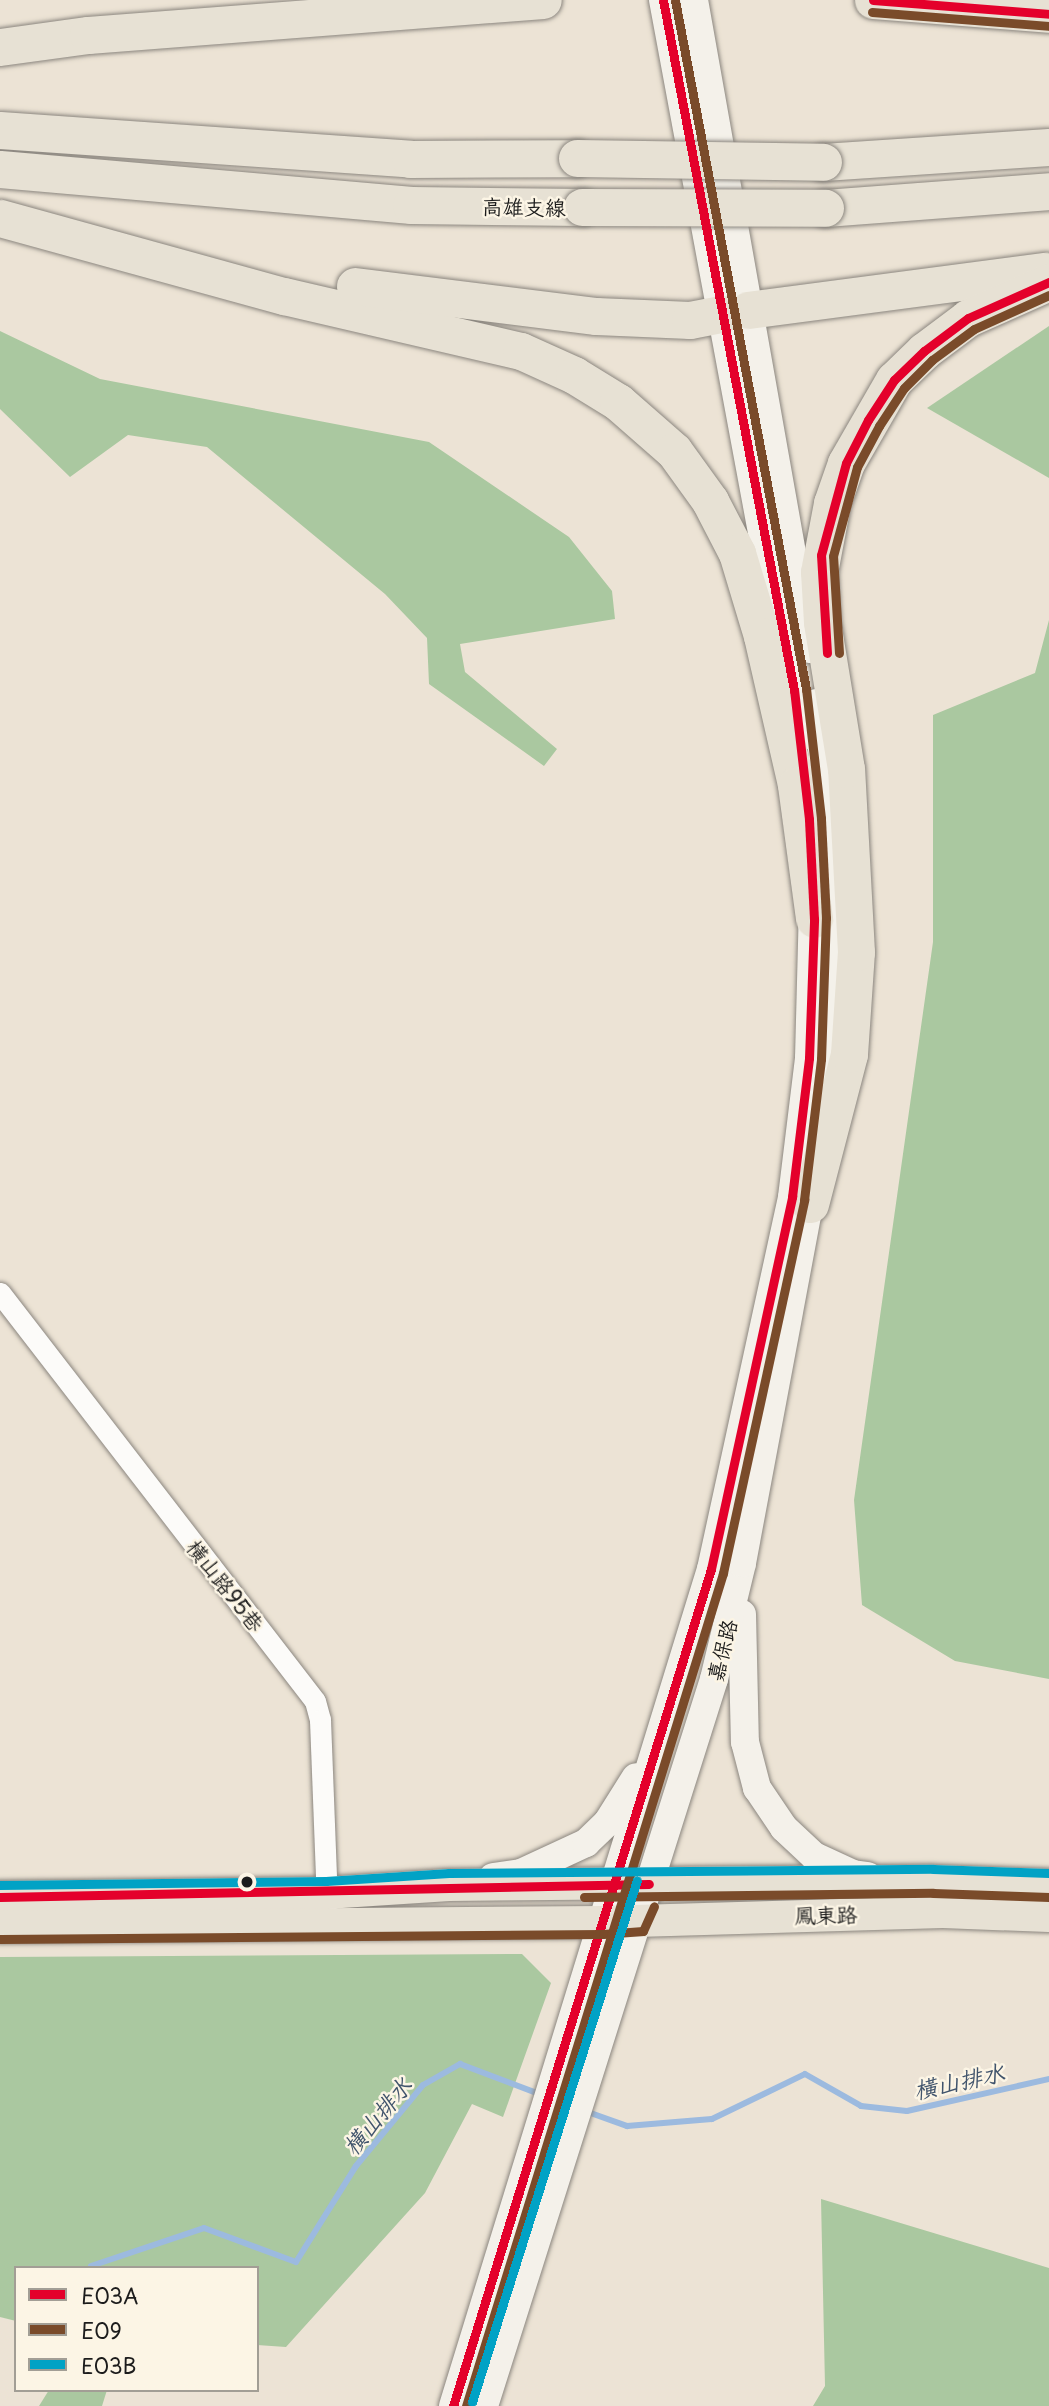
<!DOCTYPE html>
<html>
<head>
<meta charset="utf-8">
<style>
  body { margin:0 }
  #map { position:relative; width:1049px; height:2406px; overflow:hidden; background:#ece3d5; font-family:"Playpen Sans","LXGW WenKai TC",sans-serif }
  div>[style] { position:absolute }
  .forest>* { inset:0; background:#aac8a0 }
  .stream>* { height:6px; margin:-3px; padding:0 3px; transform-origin:3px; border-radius:3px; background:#9cbadf }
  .roads { filter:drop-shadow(0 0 2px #8b867f) drop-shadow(0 0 2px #8b867f) }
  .street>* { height:21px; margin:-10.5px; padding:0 10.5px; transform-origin:10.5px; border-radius:10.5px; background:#fcfbf9 }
  .secondary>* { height:28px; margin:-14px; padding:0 14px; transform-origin:14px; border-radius:14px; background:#f4f1ea }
  .primary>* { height:32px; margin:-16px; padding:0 16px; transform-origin:16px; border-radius:16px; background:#e7e1d4 }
  .highway>* { height:37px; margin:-18.5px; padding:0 18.5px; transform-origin:18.5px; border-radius:18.5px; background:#e7e1d4 }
  .bridges { filter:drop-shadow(0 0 2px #8b867f) drop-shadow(0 0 2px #8b867f) }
  .highway-bridge>* { height:37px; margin:-18.5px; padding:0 18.5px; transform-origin:18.5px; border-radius:18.5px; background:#e7e1d4 }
  .bus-1>* { height:9px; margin:-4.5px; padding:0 4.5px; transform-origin:4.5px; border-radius:4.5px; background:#e4002b }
  .bus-2>* { height:9px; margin:-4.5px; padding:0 4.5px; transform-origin:4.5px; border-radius:4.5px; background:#7a4b2a }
  .bus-3>* { height:9px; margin:-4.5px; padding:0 4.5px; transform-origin:4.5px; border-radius:4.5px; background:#01a2c5 }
  .dots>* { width:19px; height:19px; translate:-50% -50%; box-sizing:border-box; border:4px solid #fcf5e5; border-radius:50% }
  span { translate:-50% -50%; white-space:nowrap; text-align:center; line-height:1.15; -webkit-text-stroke:5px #fcf5e5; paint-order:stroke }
  .street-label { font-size:21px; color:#1c1c1c }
  .water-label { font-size:23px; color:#41546c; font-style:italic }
  .legend { position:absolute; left:14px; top:2266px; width:245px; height:126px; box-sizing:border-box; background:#fcf5e5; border:2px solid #a29e95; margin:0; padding:9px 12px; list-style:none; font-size:21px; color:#1c1c1c }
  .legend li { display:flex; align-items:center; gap:14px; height:35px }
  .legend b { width:35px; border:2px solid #a29e95 }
</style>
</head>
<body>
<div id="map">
  <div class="forest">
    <i style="clip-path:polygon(1049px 326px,1049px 478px,927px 408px)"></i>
    <i style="clip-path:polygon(0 331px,100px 379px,429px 442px,569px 537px,612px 591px,615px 619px,460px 644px,465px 672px,557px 749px,544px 766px,429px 684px,427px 638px,385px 594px,207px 447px,128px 435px,70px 477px,0 409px)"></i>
    <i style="clip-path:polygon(1049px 620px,1049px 1679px,955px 1661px,862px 1605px,854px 1500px,933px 942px,933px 715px,1035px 673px)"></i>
    <i style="clip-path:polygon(522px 1954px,551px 1983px,503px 2117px,472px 2104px,425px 2193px,286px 2347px,257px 2345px,257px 2268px,16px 2268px,16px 2321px,0 2317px,0 1957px)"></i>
    <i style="clip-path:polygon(821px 2199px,1049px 2268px,1049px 2406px,813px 2406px,825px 2386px)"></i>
    <i style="clip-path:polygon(49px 2390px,107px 2390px,102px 2406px,39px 2406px)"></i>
  </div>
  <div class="stream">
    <i style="left:585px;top:2111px;width:45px;rotate:19.7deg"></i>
    <i style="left:627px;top:2126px;width:85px;rotate:-4.7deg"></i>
    <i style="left:712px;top:2119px;width:103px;rotate:-25.8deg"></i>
    <i style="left:805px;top:2074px;width:64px;rotate:29.7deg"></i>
    <i style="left:861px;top:2106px;width:46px;rotate:6.2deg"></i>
    <i style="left:907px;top:2111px;width:146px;rotate:-12.7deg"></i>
    <i style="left:91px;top:2266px;width:119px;rotate:-18.6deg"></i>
    <i style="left:204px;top:2228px;width:98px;rotate:20.3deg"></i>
    <i style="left:296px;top:2262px;width:113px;rotate:-58deg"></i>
    <i style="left:356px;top:2166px;width:105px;rotate:-50.4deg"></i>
    <i style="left:423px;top:2085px;width:43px;rotate:-29.6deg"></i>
    <i style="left:460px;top:2064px;width:88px;rotate:20.7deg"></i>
  </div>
  <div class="roads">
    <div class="street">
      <i style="left:0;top:1293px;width:515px;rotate:52.33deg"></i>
      <i style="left:315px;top:1701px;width:20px;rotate:75deg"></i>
      <i style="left:320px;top:1720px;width:184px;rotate:87.8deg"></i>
    </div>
    <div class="secondary">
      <i style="left:663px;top:0;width:750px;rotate:79.47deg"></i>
      <i style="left:694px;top:0;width:659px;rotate:79.95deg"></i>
      <i style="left:817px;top:703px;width:168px;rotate:83.8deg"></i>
      <i style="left:835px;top:870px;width:133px;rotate:90.9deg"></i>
      <i style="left:833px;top:1003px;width:88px;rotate:95.2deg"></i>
      <i style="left:742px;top:1614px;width:128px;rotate:88.7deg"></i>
      <i style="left:745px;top:1742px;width:48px;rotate:75.4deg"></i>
      <i style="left:757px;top:1788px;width:48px;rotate:56deg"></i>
      <i style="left:784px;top:1828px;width:41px;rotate:43deg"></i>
      <i style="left:814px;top:1856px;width:43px;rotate:24.8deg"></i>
      <i style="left:853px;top:1874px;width:15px;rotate:8deg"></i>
      <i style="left:493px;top:1877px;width:28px;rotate:-8deg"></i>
      <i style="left:521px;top:1873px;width:72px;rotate:-24.8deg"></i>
      <i style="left:586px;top:1843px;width:29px;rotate:-44deg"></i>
      <i style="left:607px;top:1823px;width:54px;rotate:-57.8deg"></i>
      <i style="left:453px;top:2406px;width:876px;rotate:-72.87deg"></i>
      <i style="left:711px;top:1569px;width:381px;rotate:-77.7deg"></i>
      <i style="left:792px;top:1197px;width:140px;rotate:-83deg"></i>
      <i style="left:809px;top:1058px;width:158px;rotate:-88.5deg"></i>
      <i style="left:484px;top:2406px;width:763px;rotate:-72.44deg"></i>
      <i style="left:714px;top:1679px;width:119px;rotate:-76.4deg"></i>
      <i style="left:742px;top:1563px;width:387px;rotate:-79.4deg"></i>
    </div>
    <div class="primary">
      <i style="left:0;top:1897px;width:326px;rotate:-0.7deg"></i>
      <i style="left:326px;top:1893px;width:123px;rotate:-3.7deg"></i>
      <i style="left:449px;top:1885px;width:484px;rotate:-0.5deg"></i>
      <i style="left:933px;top:1881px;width:116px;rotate:2deg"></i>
      <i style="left:0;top:1927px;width:602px;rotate:-0.48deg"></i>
      <i style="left:602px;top:1922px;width:341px;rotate:-1.7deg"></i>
      <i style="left:943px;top:1912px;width:106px;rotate:2.2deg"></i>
    </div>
    <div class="highway">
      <i style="left:873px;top:0;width:177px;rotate:4.5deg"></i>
      <i style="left:0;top:47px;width:89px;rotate:-7.8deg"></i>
      <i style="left:88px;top:35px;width:456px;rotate:-4.4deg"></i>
      <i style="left:0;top:130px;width:411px;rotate:4deg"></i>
      <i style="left:410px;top:159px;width:167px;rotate:-0.3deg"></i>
      <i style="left:823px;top:162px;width:226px;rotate:-3.8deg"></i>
      <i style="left:0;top:169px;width:413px;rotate:5deg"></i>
      <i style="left:411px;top:205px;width:171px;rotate:0.7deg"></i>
      <i style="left:825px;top:208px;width:225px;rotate:-4.3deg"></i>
      <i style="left:0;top:218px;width:295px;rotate:15.4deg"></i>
      <i style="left:284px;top:296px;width:243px;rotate:13.1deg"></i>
      <i style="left:521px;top:351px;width:58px;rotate:24.4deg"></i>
      <i style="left:574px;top:375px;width:52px;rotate:31.5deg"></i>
      <i style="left:618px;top:402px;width:74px;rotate:41.2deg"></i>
      <i style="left:674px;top:451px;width:62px;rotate:54.2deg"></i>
      <i style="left:710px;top:501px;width:59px;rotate:62.6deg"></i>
      <i style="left:737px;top:553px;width:87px;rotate:73.2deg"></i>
      <i style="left:762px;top:636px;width:153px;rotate:77.1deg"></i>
      <i style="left:796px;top:785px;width:135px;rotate:82.3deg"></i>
      <i style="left:355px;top:286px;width:243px;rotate:7.1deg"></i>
      <i style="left:596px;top:316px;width:94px;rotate:2.4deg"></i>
      <i style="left:690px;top:320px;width:32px;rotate:-11deg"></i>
      <i style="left:748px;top:310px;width:300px;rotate:-7.5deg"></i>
      <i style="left:810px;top:1204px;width:155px;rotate:-75.4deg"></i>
      <i style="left:849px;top:1054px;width:102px;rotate:-86.1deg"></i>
      <i style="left:856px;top:952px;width:183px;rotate:-93.1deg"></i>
      <i style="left:846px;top:769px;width:149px;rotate:-99.3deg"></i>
      <i style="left:822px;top:622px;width:50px;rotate:-93.4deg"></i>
      <i style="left:819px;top:572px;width:70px;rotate:-79.3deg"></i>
      <i style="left:832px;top:503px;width:42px;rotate:-70.7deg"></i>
      <i style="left:846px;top:463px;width:96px;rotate:-60deg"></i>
      <i style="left:894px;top:380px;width:42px;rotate:-44deg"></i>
      <i style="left:924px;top:351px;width:55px;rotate:-36.9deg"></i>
      <i style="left:968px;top:318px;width:89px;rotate:-24deg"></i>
    </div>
  </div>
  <div class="bridges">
    <div class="highway-bridge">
      <i style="left:577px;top:158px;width:246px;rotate:0.9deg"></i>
      <i style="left:582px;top:207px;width:243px;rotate:0.2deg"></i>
    </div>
  </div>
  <div class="bus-1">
    <i style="left:873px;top:0;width:177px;rotate:4.5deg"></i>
    <i style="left:827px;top:653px;width:98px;rotate:-93.5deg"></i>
    <i style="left:821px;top:555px;width:95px;rotate:-74.8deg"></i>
    <i style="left:846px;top:463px;width:48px;rotate:-62.9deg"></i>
    <i style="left:868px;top:420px;width:48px;rotate:-57deg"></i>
    <i style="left:894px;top:380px;width:42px;rotate:-44deg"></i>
    <i style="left:924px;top:351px;width:55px;rotate:-36.9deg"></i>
    <i style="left:968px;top:318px;width:89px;rotate:-24deg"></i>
    <i style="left:0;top:1897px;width:649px;rotate:-1.15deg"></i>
    <i style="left:453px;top:2406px;width:876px;rotate:-72.87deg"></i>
    <i style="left:711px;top:1569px;width:381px;rotate:-77.7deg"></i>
    <i style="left:792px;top:1197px;width:140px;rotate:-83deg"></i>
    <i style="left:809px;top:1058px;width:139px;rotate:-87.9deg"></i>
    <i style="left:814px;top:919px;width:100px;rotate:-92.9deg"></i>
    <i style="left:809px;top:819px;width:130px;rotate:-96.6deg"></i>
    <i style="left:794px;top:690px;width:702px;rotate:-100.75deg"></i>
  </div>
  <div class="bus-2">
    <i style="left:872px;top:12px;width:177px;rotate:4.5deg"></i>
    <i style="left:839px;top:653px;width:97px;rotate:-93.5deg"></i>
    <i style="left:833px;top:556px;width:92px;rotate:-74.9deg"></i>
    <i style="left:857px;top:467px;width:47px;rotate:-61.8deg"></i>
    <i style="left:879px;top:426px;width:45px;rotate:-56.7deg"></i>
    <i style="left:904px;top:388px;width:40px;rotate:-45deg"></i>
    <i style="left:932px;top:360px;width:52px;rotate:-36.4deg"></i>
    <i style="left:974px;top:329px;width:82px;rotate:-24.4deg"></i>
    <i style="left:584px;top:1897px;width:349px;rotate:-0.7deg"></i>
    <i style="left:933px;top:1893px;width:116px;rotate:2deg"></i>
    <i style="left:0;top:1939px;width:603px;rotate:-0.48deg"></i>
    <i style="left:603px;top:1934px;width:40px;rotate:-4.3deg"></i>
    <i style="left:643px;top:1931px;width:27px;rotate:-66deg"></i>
    <i style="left:466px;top:2406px;width:872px;rotate:-72.85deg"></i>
    <i style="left:723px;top:1573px;width:382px;rotate:-77.7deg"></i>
    <i style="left:804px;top:1200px;width:142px;rotate:-83.1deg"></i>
    <i style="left:821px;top:1059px;width:141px;rotate:-88deg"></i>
    <i style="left:826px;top:918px;width:100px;rotate:-92.9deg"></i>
    <i style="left:821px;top:818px;width:130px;rotate:-96.6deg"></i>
    <i style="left:806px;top:689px;width:701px;rotate:-100.77deg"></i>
  </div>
  <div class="bus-3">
    <i style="left:0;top:1885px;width:326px;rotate:-0.7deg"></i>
    <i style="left:326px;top:1881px;width:123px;rotate:-3.7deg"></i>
    <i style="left:449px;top:1873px;width:484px;rotate:-0.5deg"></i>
    <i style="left:933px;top:1869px;width:116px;rotate:2deg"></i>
    <i style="left:472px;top:2402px;width:547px;rotate:-72.46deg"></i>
  </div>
  <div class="dots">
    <i style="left:247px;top:1882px;background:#1c1c1c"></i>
  </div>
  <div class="street-label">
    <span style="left:524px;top:206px;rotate:1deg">高雄支線</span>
    <span style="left:226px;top:1585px;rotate:52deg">橫山路95巷</span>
    <span style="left:721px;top:1650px;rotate:-76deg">嘉保路</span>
    <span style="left:826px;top:1914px;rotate:-1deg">鳳東路</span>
  </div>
  <div class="water-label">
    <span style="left:959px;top:2081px;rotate:-12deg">橫山排水</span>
    <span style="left:377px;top:2116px;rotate:-50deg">橫山排水</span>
  </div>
  <ul class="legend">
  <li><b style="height:9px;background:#e4002b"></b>E03A</li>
  <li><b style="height:9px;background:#7a4b2a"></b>E09</li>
  <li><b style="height:9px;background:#01a2c5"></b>E03B</li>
  </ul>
</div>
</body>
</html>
